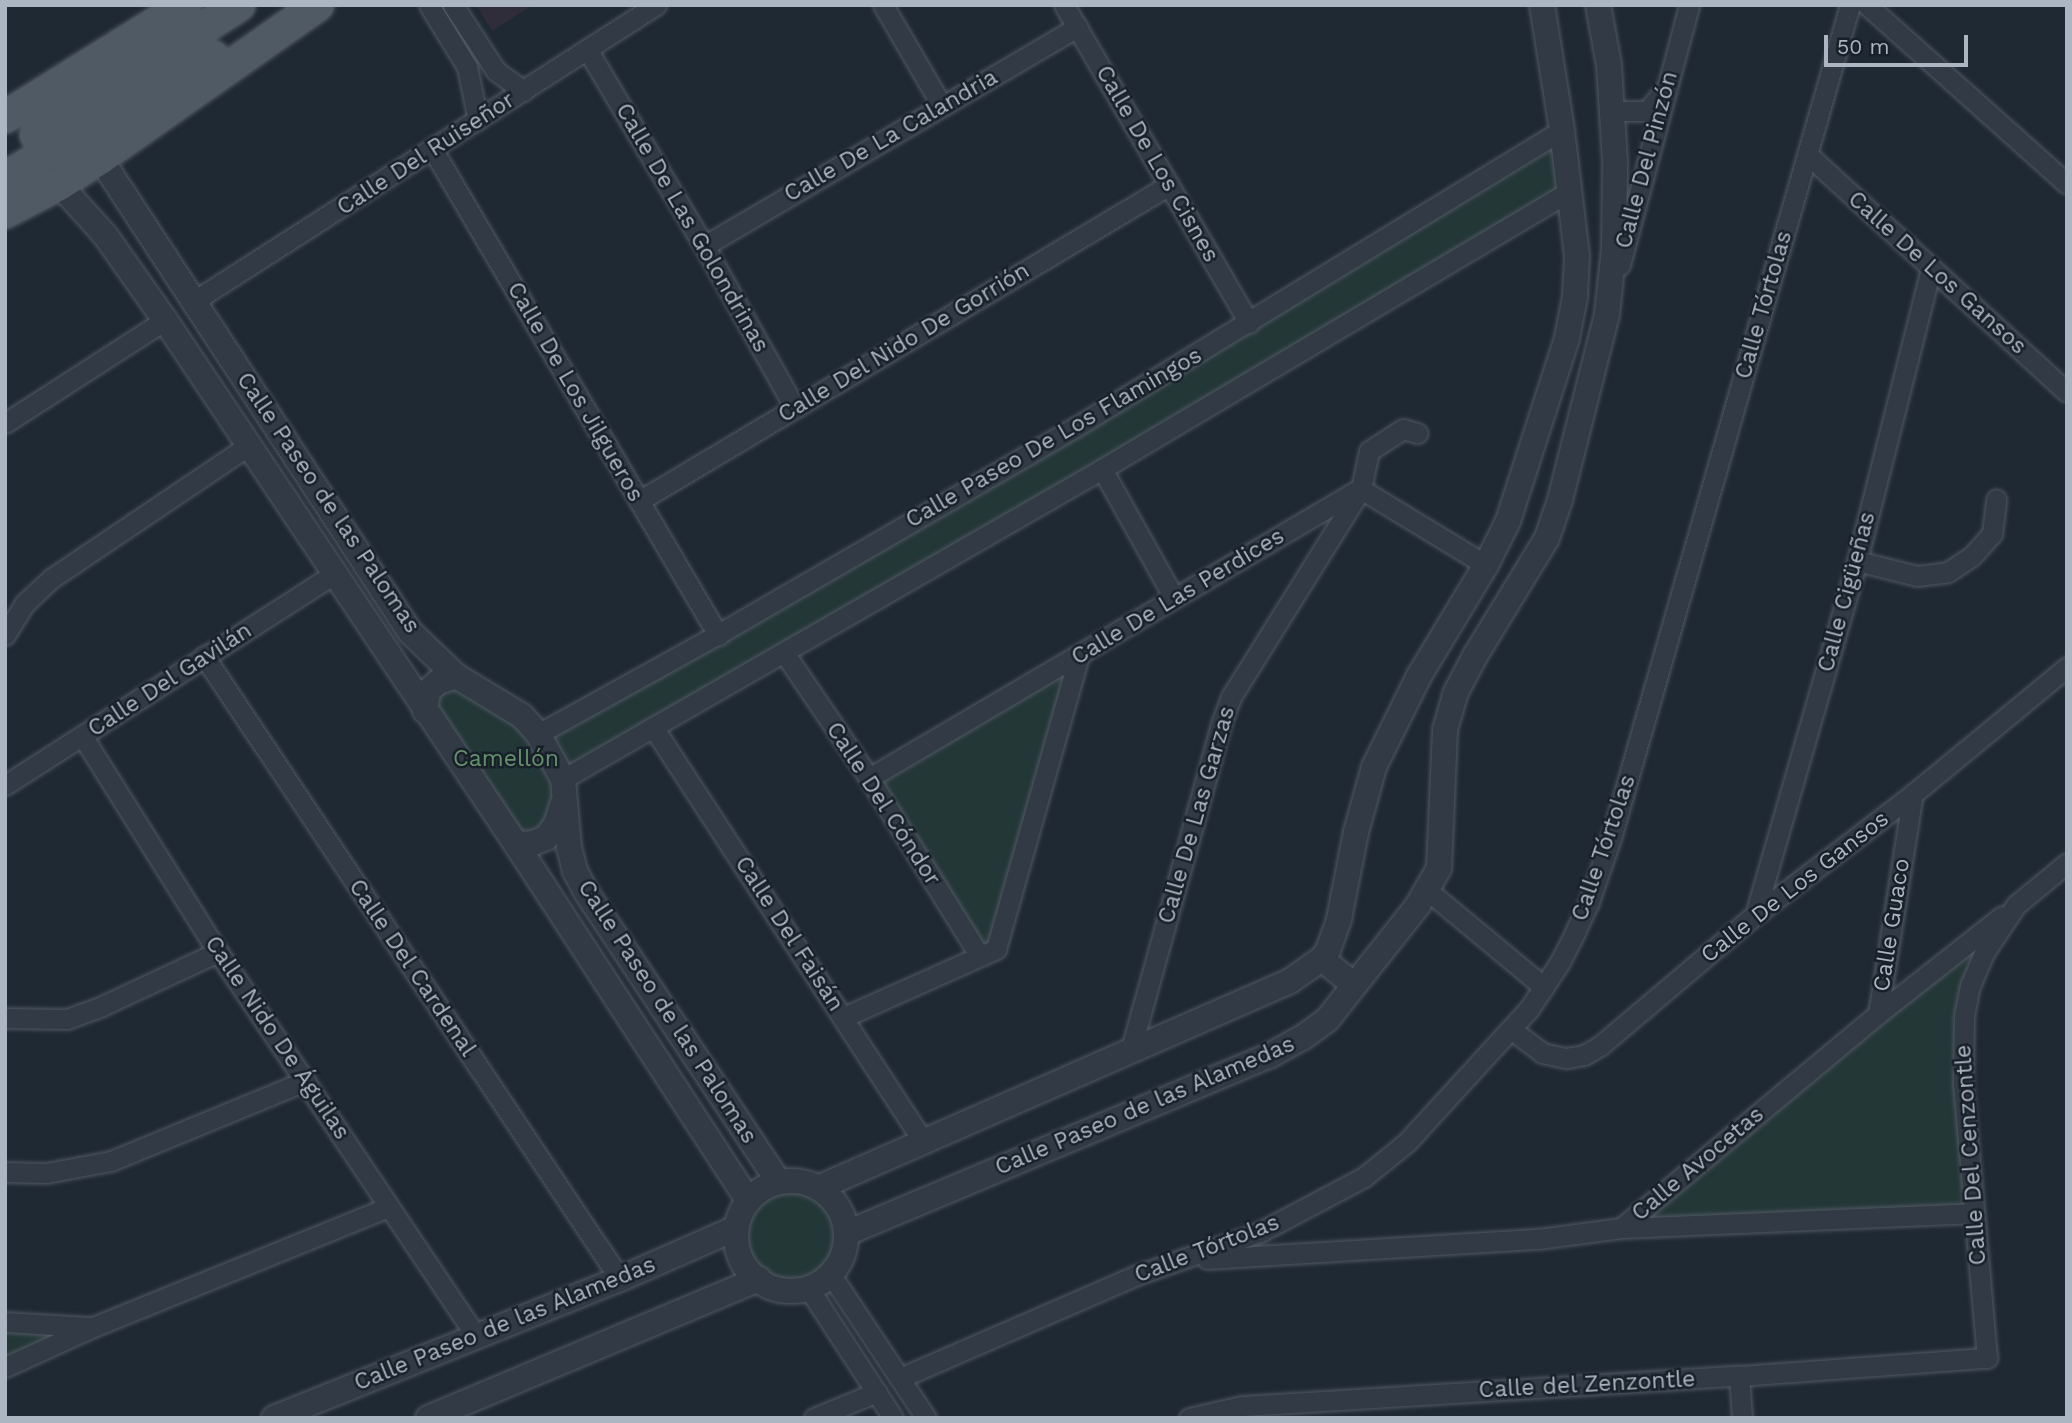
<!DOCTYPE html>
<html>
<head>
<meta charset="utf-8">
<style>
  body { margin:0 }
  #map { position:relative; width:2072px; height:1423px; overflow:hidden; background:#1f2934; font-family:"Work Sans",sans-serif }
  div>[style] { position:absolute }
  .medical>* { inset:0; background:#2e2d39 }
  .green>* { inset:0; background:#243737 }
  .round { border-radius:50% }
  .roads { filter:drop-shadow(0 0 2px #505863) drop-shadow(0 0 2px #505863) }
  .minor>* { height:19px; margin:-9.5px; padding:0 9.5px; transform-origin:9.5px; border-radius:9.5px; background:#323b45 }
  .tertiary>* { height:24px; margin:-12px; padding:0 12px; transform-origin:12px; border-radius:12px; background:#323b45 }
  .tertiary>.ring { margin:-12px; padding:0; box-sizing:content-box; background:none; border:24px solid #323b45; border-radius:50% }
  .primary>* { height:32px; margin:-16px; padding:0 16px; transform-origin:16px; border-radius:16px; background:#505a65 }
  span { translate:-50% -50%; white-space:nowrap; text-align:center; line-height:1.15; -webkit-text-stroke:5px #182029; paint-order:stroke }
  .street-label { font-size:23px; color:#acb5c2 }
  .park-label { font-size:23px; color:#65916d }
  .frame { position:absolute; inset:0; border:7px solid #acb5c2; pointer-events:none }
  .scale { position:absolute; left:1824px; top:35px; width:144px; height:32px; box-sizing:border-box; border:4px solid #acb5c2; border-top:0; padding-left:9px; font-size:21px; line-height:24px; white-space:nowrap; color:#acb5c2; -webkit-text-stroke:5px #182029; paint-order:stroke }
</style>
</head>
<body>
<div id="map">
  <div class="medical">
    <i style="clip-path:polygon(476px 5px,533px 5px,492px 31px)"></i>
  </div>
  <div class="green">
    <i style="clip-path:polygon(1562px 130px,1570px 191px,564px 779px,556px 824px,516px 844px,428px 691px,456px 676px,538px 734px)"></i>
    <i style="clip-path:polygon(1079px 655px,996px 949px,980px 956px,869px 778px)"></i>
    <i style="clip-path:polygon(2016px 905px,1970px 986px,1974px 1213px,1621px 1228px)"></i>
    <i class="round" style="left:736px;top:1181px;width:110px;height:110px"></i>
    <i style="clip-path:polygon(5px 1322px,93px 1327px,5px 1367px)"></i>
  </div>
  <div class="roads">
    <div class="minor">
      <i style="left:429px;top:5px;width:73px;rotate:58.5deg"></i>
      <i style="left:467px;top:67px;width:54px;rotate:78.3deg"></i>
      <i style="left:453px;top:5px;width:79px;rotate:56.9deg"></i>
      <i style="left:496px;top:71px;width:34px;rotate:36deg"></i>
      <i style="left:883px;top:5px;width:117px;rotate:59.7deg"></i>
      <i style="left:1064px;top:5px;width:368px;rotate:59.8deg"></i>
      <i style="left:1867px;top:5px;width:268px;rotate:41.8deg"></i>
      <i style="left:587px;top:49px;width:229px;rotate:59.3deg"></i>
      <i style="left:704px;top:246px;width:186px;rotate:60.7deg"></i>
      <i style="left:1612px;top:111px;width:35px"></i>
      <i style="left:1647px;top:111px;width:25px;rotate:-50deg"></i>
      <i style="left:433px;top:150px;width:563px;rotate:59.56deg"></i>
      <i style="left:1807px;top:154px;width:352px;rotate:42.5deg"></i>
      <i style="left:704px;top:246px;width:433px;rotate:-30.4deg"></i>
      <i style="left:1620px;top:265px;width:269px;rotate:-75.1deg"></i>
      <i style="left:194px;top:301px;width:549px;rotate:-32.65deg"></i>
      <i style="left:5px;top:423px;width:190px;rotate:-32.8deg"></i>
      <i style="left:1102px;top:469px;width:148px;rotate:60.8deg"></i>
      <i style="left:1361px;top:489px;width:146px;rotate:31.3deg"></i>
      <i style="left:639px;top:501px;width:617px;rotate:-30.8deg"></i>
      <i style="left:1857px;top:561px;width:62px;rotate:14deg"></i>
      <i style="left:1917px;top:576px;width:31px;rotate:-7deg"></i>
      <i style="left:1948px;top:572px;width:29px;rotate:-34deg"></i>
      <i style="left:1972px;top:556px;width:30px;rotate:-48deg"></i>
      <i style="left:1992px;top:534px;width:35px;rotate:-83deg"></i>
      <i style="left:5px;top:635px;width:36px;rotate:-58deg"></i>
      <i style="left:24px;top:604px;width:38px;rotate:-43deg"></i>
      <i style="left:52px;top:578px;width:238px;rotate:-34deg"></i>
      <i style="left:785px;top:654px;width:150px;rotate:55.9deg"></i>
      <i style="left:869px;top:778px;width:210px;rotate:58.1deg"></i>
      <i style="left:204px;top:656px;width:749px;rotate:56.27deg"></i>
      <i style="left:653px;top:727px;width:496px;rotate:56.9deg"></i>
      <i style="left:538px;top:734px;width:202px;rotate:-29deg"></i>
      <i style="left:715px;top:636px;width:415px;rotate:-30.1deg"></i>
      <i style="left:1074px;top:428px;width:572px;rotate:-31.41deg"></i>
      <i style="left:83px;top:737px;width:254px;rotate:57.9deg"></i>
      <i style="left:218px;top:952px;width:463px;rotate:56.1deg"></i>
      <i style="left:869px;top:778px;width:565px;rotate:-30.51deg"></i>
      <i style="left:563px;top:779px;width:622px;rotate:-29.9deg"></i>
      <i style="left:1102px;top:469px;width:544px;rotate:-30.71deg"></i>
      <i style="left:5px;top:785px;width:391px;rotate:-32.7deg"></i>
      <i style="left:1427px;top:890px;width:152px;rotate:39.7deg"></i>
      <i style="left:1755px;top:915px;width:368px;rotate:-73.9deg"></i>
      <i style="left:1857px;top:561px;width:302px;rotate:-75.8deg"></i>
      <i style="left:1878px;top:1014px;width:223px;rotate:-81deg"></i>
      <i style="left:844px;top:1017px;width:167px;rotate:-24.1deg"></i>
      <i style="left:996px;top:949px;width:305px;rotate:-74.2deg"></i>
      <i style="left:5px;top:1018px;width:62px;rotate:0.9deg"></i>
      <i style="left:67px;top:1019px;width:37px;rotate:-20deg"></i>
      <i style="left:102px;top:1006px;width:128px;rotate:-25deg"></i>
      <i style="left:1512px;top:1030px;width:38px;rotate:37deg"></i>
      <i style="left:1542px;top:1053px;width:25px;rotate:12deg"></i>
      <i style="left:1566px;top:1058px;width:18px;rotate:-9deg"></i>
      <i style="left:1584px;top:1055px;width:20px;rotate:-30deg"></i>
      <i style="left:1601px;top:1045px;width:202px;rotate:-40.2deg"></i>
      <i style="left:1755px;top:915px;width:199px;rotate:-37.4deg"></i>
      <i style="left:1913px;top:794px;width:200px;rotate:-39.5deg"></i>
      <i style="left:1131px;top:1049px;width:334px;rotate:-74.5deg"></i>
      <i style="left:1220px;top:727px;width:32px;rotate:-70deg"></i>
      <i style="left:1231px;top:697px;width:245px;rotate:-58deg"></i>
      <i style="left:1361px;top:489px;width:39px;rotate:-78deg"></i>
      <i style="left:1369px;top:451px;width:40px;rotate:-32.9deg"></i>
      <i style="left:1403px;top:429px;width:15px;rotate:16deg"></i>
      <i style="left:5px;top:1172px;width:41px;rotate:1.4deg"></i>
      <i style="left:46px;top:1173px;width:66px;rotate:-10.5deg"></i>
      <i style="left:111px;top:1161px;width:210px;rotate:-22.4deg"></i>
      <i style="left:1621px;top:1228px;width:334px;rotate:-39.8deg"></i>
      <i style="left:1878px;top:1014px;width:158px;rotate:-38.3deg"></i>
      <i style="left:1207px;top:1259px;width:332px;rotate:-3.5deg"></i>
      <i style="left:1538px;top:1239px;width:84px;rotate:-7.5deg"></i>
      <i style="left:1621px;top:1228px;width:353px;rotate:-2.4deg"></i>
      <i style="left:831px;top:1275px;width:172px;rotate:56.4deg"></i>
      <i style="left:809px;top:1289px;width:154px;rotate:56.9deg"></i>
      <i style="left:5px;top:1322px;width:84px;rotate:3.4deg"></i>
      <i style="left:5px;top:1367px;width:97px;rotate:-24.4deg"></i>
      <i style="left:93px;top:1327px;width:318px;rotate:-22.1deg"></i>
      <i style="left:1739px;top:1376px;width:42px;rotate:85.9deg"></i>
      <i style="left:900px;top:1378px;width:258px;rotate:-23.5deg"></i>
      <i style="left:1137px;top:1275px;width:130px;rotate:-19.3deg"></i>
      <i style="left:1260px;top:1232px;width:118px;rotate:-27.9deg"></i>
      <i style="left:1364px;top:1177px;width:55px;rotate:-39.1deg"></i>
      <i style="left:1407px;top:1142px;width:180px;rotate:-47.5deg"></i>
      <i style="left:1529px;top:1009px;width:56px;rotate:-56.6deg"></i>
      <i style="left:1560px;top:962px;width:34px;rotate:-63deg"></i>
      <i style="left:1575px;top:932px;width:33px;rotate:-65deg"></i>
      <i style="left:1589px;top:902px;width:68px;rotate:-71deg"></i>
      <i style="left:1611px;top:838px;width:867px;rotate:-73.99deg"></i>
      <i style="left:814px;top:1418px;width:68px;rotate:-22.4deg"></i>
      <i style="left:1189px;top:1418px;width:54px;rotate:-12.8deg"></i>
      <i style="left:1242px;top:1406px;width:498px;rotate:-3.5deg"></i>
      <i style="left:1739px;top:1376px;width:249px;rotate:-4.2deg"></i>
      <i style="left:1987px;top:1358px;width:277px;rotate:-95deg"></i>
      <i style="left:1963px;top:1082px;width:66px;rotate:-89.1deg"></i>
      <i style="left:1964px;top:1016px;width:31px;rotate:-79deg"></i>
      <i style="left:1970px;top:986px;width:36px;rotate:-67deg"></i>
      <i style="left:1984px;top:953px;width:58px;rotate:-56.3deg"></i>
      <i style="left:2016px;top:905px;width:66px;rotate:-39.5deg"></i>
    </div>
    <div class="tertiary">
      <i style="left:100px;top:158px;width:566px;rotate:56.81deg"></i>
      <i style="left:410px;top:632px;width:64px;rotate:43.7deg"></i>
      <i style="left:456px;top:676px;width:77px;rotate:31.2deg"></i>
      <i style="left:522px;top:716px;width:24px;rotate:48deg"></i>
      <i style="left:538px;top:734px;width:51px;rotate:60.9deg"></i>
      <i style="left:563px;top:779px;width:68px;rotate:85deg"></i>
      <i style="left:569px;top:847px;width:25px;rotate:76deg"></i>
      <i style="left:575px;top:871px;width:24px;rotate:62deg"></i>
      <i style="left:586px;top:892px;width:348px;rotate:56.4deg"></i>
      <i style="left:59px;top:184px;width:69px;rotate:48deg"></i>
      <i style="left:105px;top:235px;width:104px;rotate:54.8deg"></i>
      <i style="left:165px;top:320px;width:631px;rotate:56.18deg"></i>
      <i style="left:516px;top:844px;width:426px;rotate:56.9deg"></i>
      <i style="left:425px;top:711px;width:20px;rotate:-81deg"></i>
      <i style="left:428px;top:691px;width:13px;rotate:-42deg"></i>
      <i style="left:438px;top:682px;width:19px;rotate:-18deg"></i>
      <i style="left:516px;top:844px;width:17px;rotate:-3deg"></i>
      <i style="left:533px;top:843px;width:14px;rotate:-21deg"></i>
      <i style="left:546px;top:838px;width:17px;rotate:-54deg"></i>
      <i style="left:556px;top:824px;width:22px;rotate:-72deg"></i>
      <i style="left:1322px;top:959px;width:41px;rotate:39.1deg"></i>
      <i class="ring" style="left:736px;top:1181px;width:86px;height:86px"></i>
      <i style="left:818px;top:1188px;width:515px;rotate:-23.68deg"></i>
      <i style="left:1290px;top:981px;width:39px;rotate:-35deg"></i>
      <i style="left:1322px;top:959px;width:11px;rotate:-56deg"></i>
      <i style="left:1328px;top:950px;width:33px;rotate:-70deg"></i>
      <i style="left:1339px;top:919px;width:89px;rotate:-78.9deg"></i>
      <i style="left:1356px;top:832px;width:67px;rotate:-74.5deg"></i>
      <i style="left:1374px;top:767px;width:102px;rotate:-63.7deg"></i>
      <i style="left:1419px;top:676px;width:130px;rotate:-58.9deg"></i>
      <i style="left:1486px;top:565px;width:49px;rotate:-63.4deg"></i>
      <i style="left:1508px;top:521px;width:192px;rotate:-72.1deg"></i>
      <i style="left:1567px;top:338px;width:42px;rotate:-79deg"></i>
      <i style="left:1575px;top:297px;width:41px;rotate:-87.2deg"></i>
      <i style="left:1577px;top:256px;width:127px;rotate:-96.8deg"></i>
      <i style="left:1562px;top:130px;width:127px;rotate:-99.1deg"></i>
      <i style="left:847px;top:1233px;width:458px;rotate:-22.8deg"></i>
      <i style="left:1269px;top:1056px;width:38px;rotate:-29deg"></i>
      <i style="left:1302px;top:1038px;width:31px;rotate:-36deg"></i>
      <i style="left:1327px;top:1020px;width:147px;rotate:-51.6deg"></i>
      <i style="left:1418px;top:905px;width:43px;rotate:-60.4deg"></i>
      <i style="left:1439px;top:868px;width:138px;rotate:-87.5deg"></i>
      <i style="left:1445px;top:730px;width:37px;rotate:-74deg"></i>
      <i style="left:1455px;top:694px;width:43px;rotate:-62.2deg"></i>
      <i style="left:1475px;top:656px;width:138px;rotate:-58.6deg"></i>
      <i style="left:1547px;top:538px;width:40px;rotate:-71.1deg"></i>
      <i style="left:1560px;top:500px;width:192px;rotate:-75.8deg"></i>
      <i style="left:1607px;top:314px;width:65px;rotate:-83.9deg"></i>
      <i style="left:1614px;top:249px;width:88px;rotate:-89.3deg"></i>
      <i style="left:1615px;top:161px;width:96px;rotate:-93.6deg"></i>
      <i style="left:1609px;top:65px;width:61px;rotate:-100.4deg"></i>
      <i style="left:274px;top:1418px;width:373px;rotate:-21.9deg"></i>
      <i style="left:620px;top:1279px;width:127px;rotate:-23.7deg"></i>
      <i style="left:428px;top:1418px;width:359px;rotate:-22.8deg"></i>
    </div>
    <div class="primary">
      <i style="left:5px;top:117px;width:212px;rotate:-31.9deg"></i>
      <i style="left:36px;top:135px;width:241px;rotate:-32.6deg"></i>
      <i style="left:5px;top:178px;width:196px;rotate:-31deg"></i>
      <i style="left:173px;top:77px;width:45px;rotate:-26.6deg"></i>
      <i style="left:5px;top:212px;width:61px;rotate:-27.4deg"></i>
      <i style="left:59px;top:184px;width:49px;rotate:-32.4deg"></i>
      <i style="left:100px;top:158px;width:266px;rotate:-35.1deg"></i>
    </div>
  </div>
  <div class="street-label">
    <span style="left:891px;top:136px;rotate:-30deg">Calle De La Calandria</span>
    <span style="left:426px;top:154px;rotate:-33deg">Calle Del Ruiseñor</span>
    <span style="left:1647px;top:160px;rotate:-75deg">Calle Del Pinzón</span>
    <span style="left:1157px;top:164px;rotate:60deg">Calle De Los Cisnes</span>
    <span style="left:692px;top:228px;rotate:60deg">Calle De Las Golondrinas</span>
    <span style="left:1937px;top:273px;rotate:42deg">Calle De Los Gansos</span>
    <span style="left:1764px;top:305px;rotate:-74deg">Calle Tórtolas</span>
    <span style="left:904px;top:343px;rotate:-31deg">Calle Del Nido De Gorrión</span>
    <span style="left:575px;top:392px;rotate:60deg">Calle De Los Jilgueros</span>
    <span style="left:1054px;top:438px;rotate:-30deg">Calle Paseo De Los Flamingos</span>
    <span style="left:328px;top:503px;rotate:56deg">Calle Paseo de las Palomas</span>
    <span style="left:1847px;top:592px;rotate:-75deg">Calle Cigüeñas</span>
    <span style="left:1178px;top:597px;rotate:-31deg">Calle De Las Perdices</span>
    <span style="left:170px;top:680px;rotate:-33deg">Calle Del Gavilán</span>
    <span style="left:883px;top:804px;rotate:57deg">Calle Del Cóndor</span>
    <span style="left:1197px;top:815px;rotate:-74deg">Calle De Las Garzas</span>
    <span style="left:1604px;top:848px;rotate:-71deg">Calle Tórtolas</span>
    <span style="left:1795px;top:887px;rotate:-38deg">Calle De Los Gansos</span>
    <span style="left:1892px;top:925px;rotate:-81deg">Calle Guaco</span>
    <span style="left:789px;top:934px;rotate:57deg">Calle Del Faisán</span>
    <span style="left:412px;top:968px;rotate:56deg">Calle Del Cardenal</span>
    <span style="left:667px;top:1012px;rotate:57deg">Calle Paseo de las Palomas</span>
    <span style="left:277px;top:1038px;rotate:56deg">Calle Nido De Águilas</span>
    <span style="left:1145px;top:1106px;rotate:-23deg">Calle Paseo de las Alamedas</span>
    <span style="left:1971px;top:1155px;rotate:-94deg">Calle Del Cenzontle</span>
    <span style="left:1698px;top:1164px;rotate:-40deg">Calle Avocetas</span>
    <span style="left:1207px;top:1249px;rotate:-21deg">Calle Tórtolas</span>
    <span style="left:505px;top:1324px;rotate:-22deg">Calle Paseo de las Alamedas</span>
    <span style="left:1587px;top:1385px;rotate:-3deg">Calle del Zenzontle</span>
  </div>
  <div class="park-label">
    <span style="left:506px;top:759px">Camellón</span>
  </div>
  <div class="frame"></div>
  <div class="scale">50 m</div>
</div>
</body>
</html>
